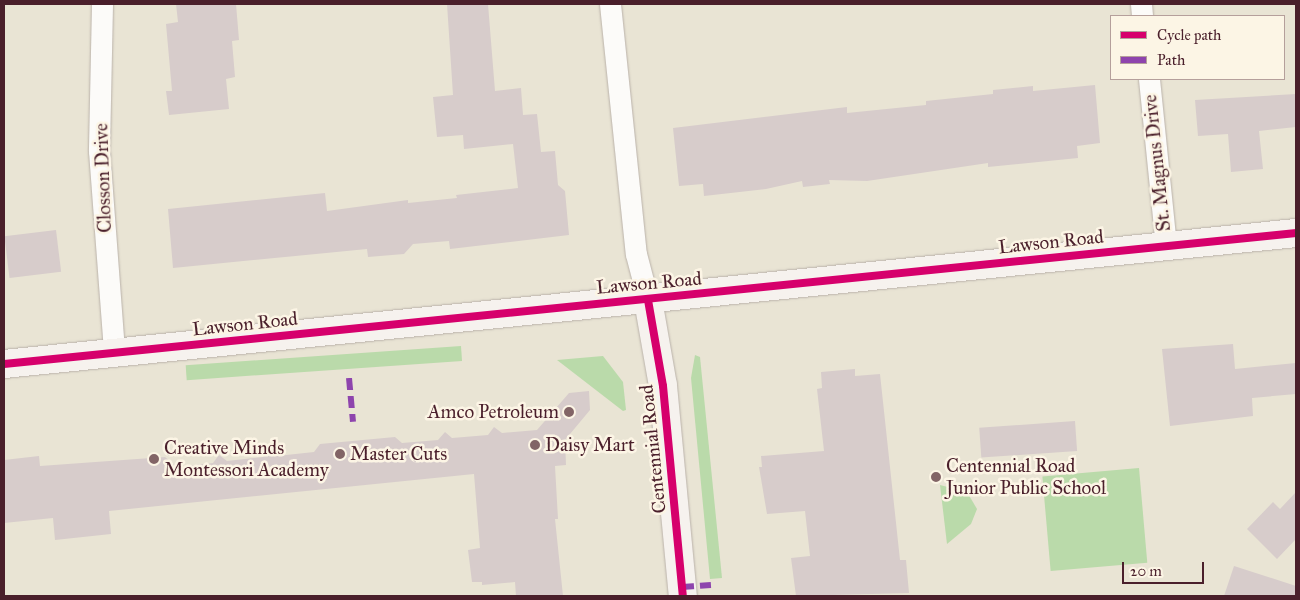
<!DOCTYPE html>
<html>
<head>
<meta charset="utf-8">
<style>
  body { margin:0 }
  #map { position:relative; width:1300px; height:600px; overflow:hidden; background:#e9e4d4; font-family:"IM FELL Great Primer",serif }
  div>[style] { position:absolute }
  .green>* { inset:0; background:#badaaa; transform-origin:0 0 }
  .building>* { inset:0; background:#d7cccb; transform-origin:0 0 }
  .roads { filter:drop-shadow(0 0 1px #bab2aa) drop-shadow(0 0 1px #bab2aa) }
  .street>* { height:21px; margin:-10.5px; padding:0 10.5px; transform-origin:10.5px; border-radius:10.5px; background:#fcfbf9 }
  .secondary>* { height:28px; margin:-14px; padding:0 14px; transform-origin:14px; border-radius:14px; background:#f6f2ee }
  .quiet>* { height:6px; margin-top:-3px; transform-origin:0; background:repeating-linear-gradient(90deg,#8e44ad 0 12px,transparent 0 18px) }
  .cycleway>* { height:8px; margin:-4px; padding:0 4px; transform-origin:4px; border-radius:4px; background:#d6006c }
  .dots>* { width:14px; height:14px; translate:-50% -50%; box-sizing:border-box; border:2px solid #fcf5e5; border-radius:50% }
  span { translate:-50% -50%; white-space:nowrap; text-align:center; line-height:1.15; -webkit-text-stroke:5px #fcf5e5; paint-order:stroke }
  .street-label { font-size:19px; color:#4a1f2b }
  .poi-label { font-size:19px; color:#4a1f2b }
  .right { translate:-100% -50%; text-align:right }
  .left { translate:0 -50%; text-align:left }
  .frame { position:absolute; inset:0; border:5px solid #4a1f2b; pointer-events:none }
  .legend { position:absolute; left:1110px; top:15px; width:175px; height:65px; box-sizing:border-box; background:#fcf5e5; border:1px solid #b59f9b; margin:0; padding:6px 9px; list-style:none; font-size:15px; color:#4a1f2b }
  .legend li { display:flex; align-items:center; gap:10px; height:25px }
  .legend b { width:25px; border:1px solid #b59f9b }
  .scale { position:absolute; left:1122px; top:562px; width:82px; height:22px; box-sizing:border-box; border:2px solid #4a1f2b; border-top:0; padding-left:6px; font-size:15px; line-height:18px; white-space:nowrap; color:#4a1f2b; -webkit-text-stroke:4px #fcf5e5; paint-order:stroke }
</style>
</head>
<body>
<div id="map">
  <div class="green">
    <i style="left:461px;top:346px;width:15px;height:276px;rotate:86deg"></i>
    <i style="clip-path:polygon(695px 355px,700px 357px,722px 578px,710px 579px,691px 378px)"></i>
    <i style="clip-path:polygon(603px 356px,623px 382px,626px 410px,623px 411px,557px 360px)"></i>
    <i style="left:1139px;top:468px;width:95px;height:97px;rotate:85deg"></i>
    <i style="clip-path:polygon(940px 485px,967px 492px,977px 509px,971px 524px,947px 544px)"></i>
  </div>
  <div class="building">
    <i style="clip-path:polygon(176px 4px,236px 4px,239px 40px,232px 41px,235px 77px,226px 79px,229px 109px,169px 115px,166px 91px,172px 91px,166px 24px,178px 22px)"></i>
    <i style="clip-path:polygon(447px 4px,488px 4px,495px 91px,521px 88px,523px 115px,537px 114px,541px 152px,555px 151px,558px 185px,565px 191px,569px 235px,450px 249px,449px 241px,413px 244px,404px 254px,368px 257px,367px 249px,173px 268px,168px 209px,325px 193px,327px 211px,408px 200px,408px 203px,457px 198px,456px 195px,518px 188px,513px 144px,464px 149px,463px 135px,437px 137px,433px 97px,453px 95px)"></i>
    <i style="clip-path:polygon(1095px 85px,1100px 143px,1077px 146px,1078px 158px,988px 167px,988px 163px,867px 181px,829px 180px,830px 184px,803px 187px,802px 181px,766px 189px,704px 196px,703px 184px,679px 186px,673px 128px,847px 107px,847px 113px,926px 105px,926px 101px,993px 94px,993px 90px,1033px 86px,1033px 91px)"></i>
    <i style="clip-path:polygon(1296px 94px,1296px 127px,1259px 131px,1263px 169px,1231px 172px,1228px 134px,1198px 136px,1195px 100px)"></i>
    <i style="left:56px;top:230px;width:42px;height:52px;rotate:83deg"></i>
    <i style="clip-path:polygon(1233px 344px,1235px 369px,1296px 363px,1296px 394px,1252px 398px,1253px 416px,1170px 426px,1162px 349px)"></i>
    <i style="clip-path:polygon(855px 369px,855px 376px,880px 374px,900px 560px,906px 560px,909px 593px,796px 596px,791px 558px,810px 556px,805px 511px,767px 514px,759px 467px,762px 467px,761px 456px,824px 451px,817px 389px,822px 388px,821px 372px)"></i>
    <i style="clip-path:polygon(589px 391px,590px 410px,565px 440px,566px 465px,555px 466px,558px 519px,555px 519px,563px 596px,516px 596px,515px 582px,482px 585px,482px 582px,472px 582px,468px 550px,480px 548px,474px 474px,109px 511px,111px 534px,55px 540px,53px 518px,4px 523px,4px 460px,39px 456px,40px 466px,165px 457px,177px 467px,213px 463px,219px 455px,227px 461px,263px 457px,270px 450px,277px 456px,314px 452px,320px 444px,395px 437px,402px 443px,438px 440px,445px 432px,452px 438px,488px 435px,494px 427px,502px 433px,537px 430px,569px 393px)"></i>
    <i style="left:1075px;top:421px;width:30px;height:96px;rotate:86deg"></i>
    <i style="clip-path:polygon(1296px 492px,1296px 539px,1277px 559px,1247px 529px,1273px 502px,1280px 509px)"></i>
    <i style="clip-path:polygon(1234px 566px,1296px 586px,1296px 596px,1224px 596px)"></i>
  </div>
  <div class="roads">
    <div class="street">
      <i style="left:102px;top:4px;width:147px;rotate:91.2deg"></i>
      <i style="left:99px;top:151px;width:202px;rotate:85.7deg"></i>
      <i style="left:610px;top:4px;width:251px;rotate:84.1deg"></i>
      <i style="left:636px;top:254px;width:48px;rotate:75.4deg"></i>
      <i style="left:1141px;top:4px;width:12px;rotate:85deg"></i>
      <i style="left:1149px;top:79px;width:169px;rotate:84.2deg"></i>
    </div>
    <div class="secondary">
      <i style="left:648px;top:300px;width:87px;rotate:80.1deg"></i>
      <i style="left:663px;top:386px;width:211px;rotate:84.6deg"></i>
      <i style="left:4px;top:364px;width:1299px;rotate:-5.79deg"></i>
    </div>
  </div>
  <div class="quiet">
    <i style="left:349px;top:378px;width:44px;rotate:84.8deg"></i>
    <i style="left:682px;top:587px;width:29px;rotate:-4deg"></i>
  </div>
  <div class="cycleway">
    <i style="left:648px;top:300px;width:87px;rotate:80.1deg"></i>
    <i style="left:663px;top:386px;width:211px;rotate:84.6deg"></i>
    <i style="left:4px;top:364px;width:1299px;rotate:-5.79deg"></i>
  </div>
  <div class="dots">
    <i style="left:569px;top:412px;background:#826466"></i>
    <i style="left:535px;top:445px;background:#826466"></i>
    <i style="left:340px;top:454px;background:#826466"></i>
    <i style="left:154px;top:459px;background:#826466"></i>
    <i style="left:936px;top:477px;background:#826466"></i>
  </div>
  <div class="street-label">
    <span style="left:1157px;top:163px;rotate:-96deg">St. Magnus Drive</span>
    <span style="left:103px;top:178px;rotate:-92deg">Closson Drive</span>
    <span style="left:1051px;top:242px;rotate:-6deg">Lawson Road</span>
    <span style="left:649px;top:283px;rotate:-5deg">Lawson Road</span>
    <span style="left:245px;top:324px;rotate:-6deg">Lawson Road</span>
    <span style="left:653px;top:449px;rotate:-96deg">Centennial Road</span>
  </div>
  <div class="poi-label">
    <span class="right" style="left:559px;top:412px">Amco Petroleum</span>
    <span class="left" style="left:545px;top:445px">Daisy Mart</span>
    <span class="left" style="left:164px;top:459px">Creative Minds<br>Montessori Academy</span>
    <span class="left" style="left:350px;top:454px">Master Cuts</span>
    <span class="left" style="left:946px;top:477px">Centennial Road<br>Junior Public School</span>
  </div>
  <div class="frame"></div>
  <ul class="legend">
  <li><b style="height:6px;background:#d6006c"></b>Cycle path</li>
  <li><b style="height:6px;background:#8e44ad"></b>Path</li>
  </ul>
  <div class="scale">20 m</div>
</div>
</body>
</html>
